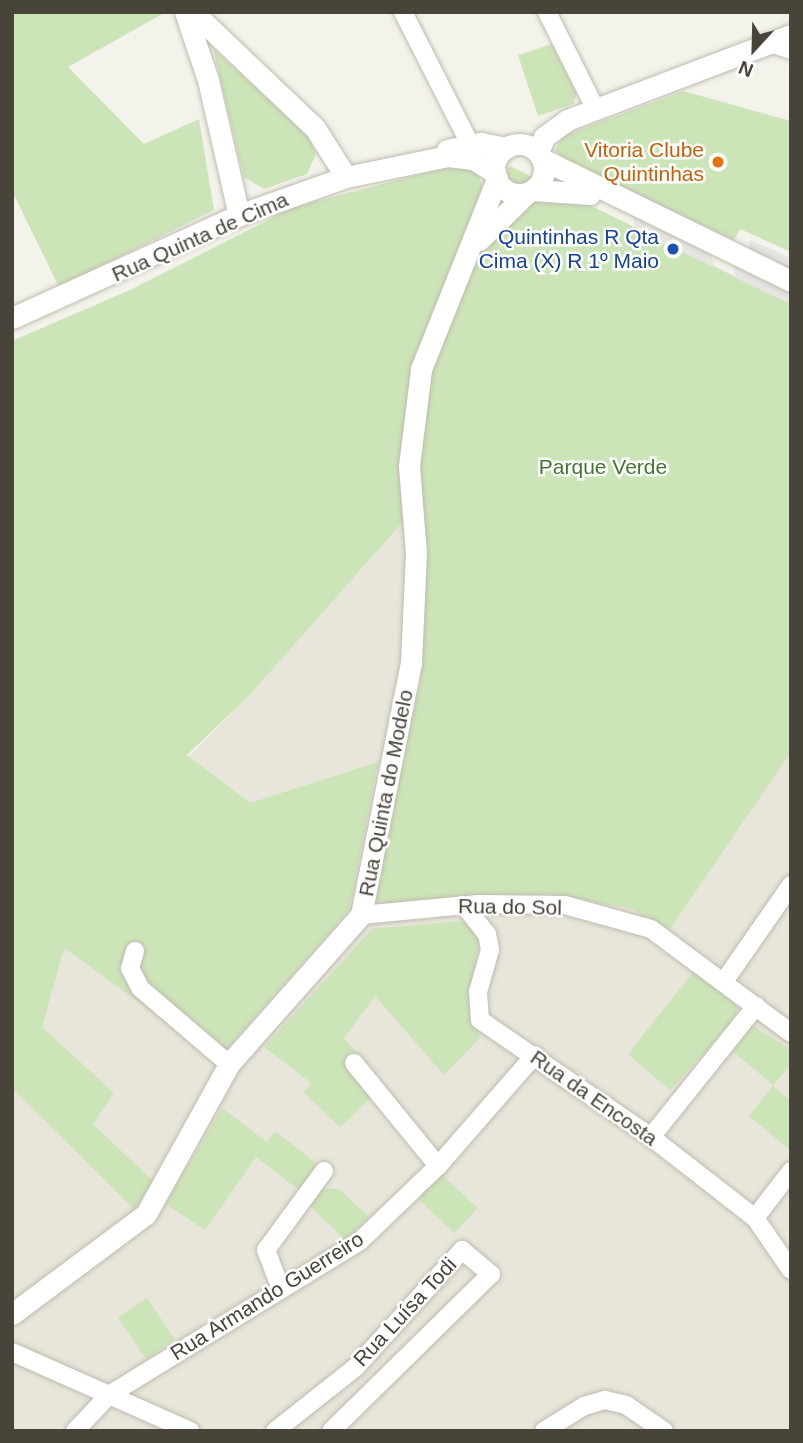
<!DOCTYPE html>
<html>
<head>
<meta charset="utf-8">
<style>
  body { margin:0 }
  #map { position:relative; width:803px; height:1443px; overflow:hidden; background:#f4f3eb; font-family:Helvetica,sans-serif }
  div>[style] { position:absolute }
  .residential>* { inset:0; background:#e8e5da }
  .green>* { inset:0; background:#cce5b8; transform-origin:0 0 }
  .parking>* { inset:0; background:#e6e5e2 }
  .roads { filter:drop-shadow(0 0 2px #bfbbaf) drop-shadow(0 0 2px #bfbbaf) }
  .minor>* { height:18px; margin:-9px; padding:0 9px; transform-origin:9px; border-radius:9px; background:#fff }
  .tertiary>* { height:21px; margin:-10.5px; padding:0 10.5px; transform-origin:10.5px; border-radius:10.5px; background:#fff }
  .tertiary>.ring { margin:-10.5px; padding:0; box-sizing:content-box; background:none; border:21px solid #fff; border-radius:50% }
  .dots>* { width:19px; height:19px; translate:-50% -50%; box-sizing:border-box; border:4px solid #fff; border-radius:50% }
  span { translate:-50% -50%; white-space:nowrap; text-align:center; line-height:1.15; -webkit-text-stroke:5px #fff; paint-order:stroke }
  .food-label { font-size:21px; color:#c56008 }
  .right { translate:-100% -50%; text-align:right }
  .street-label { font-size:21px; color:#48443a }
  .transit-label { font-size:21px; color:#164399 }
  .park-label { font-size:21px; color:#447631 }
  .frame { position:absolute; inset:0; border:14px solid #48443a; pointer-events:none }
  .north { position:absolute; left:719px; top:14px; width:70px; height:70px; -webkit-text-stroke:5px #fff; paint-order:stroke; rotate:202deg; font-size:19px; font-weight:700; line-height:28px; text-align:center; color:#48443a }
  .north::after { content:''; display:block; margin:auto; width:24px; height:32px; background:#48443a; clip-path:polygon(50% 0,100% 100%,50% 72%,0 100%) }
</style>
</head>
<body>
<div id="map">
  <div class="residential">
    <i style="clip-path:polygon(492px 158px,628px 232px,791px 305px,791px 1431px,12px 1431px,12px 934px,247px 698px,413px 370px)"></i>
  </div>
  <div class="green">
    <i style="clip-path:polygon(12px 12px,166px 12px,68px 67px,144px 144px,199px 119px,214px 210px,59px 287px,12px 191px)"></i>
    <i style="clip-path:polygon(552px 44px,577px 94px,573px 104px,538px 116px,518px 55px)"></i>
    <i style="clip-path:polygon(213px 49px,308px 135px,316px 154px,307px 174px,264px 189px,244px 177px)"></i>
    <i style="clip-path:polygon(683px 91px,791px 121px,791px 252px,740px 229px,734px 240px,565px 162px,555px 150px,563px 136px)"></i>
    <i style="clip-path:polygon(456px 165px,477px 171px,483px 188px,413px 370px,407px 517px,247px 698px,187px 755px,250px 803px,378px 762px,349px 910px,218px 1059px,64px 948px,42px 1027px,114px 1093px,93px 1124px,153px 1181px,134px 1209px,12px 1088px,12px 341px,132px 289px,294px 207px)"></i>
    <i style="clip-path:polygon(510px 166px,791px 304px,791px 752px,670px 929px,632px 909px,549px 894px,401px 906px,376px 900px,374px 883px,422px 677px,424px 546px,414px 468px,427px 367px)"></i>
    <i style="clip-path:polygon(462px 921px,480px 938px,468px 1003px,480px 1038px,444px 1075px,375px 996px,344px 1038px,360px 1057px,346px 1069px,371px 1098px,340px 1127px,304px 1093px,311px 1083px,264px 1047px,372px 929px)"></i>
    <i style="clip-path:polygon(695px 970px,736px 1005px,737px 1017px,670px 1090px,628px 1054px)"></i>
    <i style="clip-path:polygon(752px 1025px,791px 1050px,791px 1064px,773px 1086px,791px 1101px,791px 1151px,749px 1116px,773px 1085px,730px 1049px)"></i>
    <i style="clip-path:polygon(222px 1108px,267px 1142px,275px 1131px,320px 1166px,300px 1191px,256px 1157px,205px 1230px,166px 1204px)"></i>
    <i style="left:441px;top:1174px;width:50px;height:34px;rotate:43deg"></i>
    <i style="clip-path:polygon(321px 1189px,339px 1189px,369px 1217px,345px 1240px,309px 1205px)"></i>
    <i style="left:147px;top:1298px;width:50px;height:35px;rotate:56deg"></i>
  </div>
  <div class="parking">
    <i style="clip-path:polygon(633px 216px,711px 253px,714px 267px,636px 231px)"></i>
    <i style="clip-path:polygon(750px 240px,791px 258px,791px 273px,748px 253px)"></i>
    <i style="clip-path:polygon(733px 263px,791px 290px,791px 304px,736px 278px)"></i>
  </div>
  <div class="roads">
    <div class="minor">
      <i style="left:403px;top:12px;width:148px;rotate:63.1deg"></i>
      <i style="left:547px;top:12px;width:110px;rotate:63.4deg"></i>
      <i style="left:770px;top:43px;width:22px;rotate:18deg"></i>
      <i style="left:464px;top:905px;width:37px;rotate:52deg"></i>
      <i style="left:487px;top:934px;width:16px;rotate:79deg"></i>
      <i style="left:490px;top:950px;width:44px;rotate:105.9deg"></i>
      <i style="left:478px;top:992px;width:28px;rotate:86deg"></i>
      <i style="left:480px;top:1020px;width:207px;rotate:34.4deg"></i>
      <i style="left:651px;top:1137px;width:132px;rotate:37.9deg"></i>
      <i style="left:755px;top:1218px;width:63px;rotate:55.3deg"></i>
      <i style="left:361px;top:915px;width:118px;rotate:-5.4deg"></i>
      <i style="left:478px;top:904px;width:87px;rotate:0.7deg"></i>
      <i style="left:565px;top:905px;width:89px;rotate:15.6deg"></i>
      <i style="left:651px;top:929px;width:174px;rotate:36.6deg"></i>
      <i style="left:135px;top:951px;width:18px;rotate:106deg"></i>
      <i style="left:130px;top:968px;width:22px;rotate:63deg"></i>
      <i style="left:140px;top:988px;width:117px;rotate:40.5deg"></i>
      <i style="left:725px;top:980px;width:116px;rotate:-55.2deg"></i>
      <i style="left:354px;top:1063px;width:133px;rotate:50.8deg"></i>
      <i style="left:651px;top:1137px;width:168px;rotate:-51.3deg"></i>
      <i style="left:755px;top:1218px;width:59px;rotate:-52.5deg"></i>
      <i style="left:281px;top:1289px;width:42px;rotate:-111deg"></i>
      <i style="left:266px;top:1250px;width:98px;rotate:-53.7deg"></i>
      <i style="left:12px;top:1352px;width:195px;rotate:23.9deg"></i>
      <i style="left:75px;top:1431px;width:50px;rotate:-46.6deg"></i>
      <i style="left:109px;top:1395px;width:294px;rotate:-31.5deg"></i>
      <i style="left:360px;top:1241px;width:108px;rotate:-43.9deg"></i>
      <i style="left:438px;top:1166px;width:147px;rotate:-48.9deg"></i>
      <i style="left:275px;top:1431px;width:103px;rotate:-38.3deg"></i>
      <i style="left:356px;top:1367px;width:158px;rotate:-47.8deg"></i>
      <i style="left:462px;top:1250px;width:38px;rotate:40deg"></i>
      <i style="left:491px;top:1274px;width:224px;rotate:135.5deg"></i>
      <i style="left:544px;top:1431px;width:47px;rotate:-32deg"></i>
      <i style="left:584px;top:1406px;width:22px;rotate:-16deg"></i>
      <i style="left:605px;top:1400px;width:22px;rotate:13deg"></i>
      <i style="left:626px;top:1405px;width:46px;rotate:34.4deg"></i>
    </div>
    <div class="tertiary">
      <i style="left:185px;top:12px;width:72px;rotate:71.3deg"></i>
      <i style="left:208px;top:80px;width:139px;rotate:77.1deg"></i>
      <i style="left:193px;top:12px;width:168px;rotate:43.6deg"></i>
      <i style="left:315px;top:128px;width:58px;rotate:57.7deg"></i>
      <i class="ring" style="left:494px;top:144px;width:29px;height:29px"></i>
      <i style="left:447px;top:150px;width:35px;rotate:-12deg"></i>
      <i style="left:481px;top:143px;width:26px;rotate:11deg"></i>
      <i style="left:538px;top:153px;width:17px;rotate:-69deg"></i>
      <i style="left:544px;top:137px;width:29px;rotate:-36deg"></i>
      <i style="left:567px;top:120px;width:240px;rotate:-20.8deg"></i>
      <i style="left:542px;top:159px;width:277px;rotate:26.1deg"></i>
      <i style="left:533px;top:190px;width:57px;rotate:4deg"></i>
      <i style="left:479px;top:240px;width:67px;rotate:-44.4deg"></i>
      <i style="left:12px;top:318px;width:249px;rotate:-24.4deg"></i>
      <i style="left:239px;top:215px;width:114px;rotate:-19.6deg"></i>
      <i style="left:346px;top:177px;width:104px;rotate:-11.6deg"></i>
      <i style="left:448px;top:156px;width:25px;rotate:7deg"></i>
      <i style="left:473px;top:159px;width:26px;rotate:31deg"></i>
      <i style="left:12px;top:1314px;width:167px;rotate:-36.7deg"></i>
      <i style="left:146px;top:1214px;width:171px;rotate:-61deg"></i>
      <i style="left:229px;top:1064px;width:199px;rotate:-48.5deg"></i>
      <i style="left:361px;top:915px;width:257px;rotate:-78.8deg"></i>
      <i style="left:411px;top:663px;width:110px;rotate:-87.4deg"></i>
      <i style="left:416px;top:553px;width:87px;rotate:-94.6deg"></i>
      <i style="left:409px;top:466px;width:98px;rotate:-82.9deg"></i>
      <i style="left:421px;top:369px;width:205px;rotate:-68.2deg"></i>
    </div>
  </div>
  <div class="dots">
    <i style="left:718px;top:162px;background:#e8710a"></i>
    <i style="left:673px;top:249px;background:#1a4fb4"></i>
  </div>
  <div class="food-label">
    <span class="right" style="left:704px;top:162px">Vitoria Clube<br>Quintinhas</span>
  </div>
  <div class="street-label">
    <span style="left:200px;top:237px;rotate:-24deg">Rua Quinta de Cima</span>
    <span style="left:386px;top:793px;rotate:-79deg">Rua Quinta do Modelo</span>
    <span style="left:510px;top:907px;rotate:1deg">Rua do Sol</span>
    <span style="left:594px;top:1098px;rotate:35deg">Rua da Encosta</span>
    <span style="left:267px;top:1296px;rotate:-32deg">Rua Armando Guerreiro</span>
    <span style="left:405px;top:1312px;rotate:-47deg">Rua Luísa Todi</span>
  </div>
  <div class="transit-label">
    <span class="right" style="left:659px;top:249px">Quintinhas R Qta<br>Cima (X) R 1º Maio</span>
  </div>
  <div class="park-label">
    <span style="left:603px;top:467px">Parque Verde</span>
  </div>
  <div class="frame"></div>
  <div class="north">N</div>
</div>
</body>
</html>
